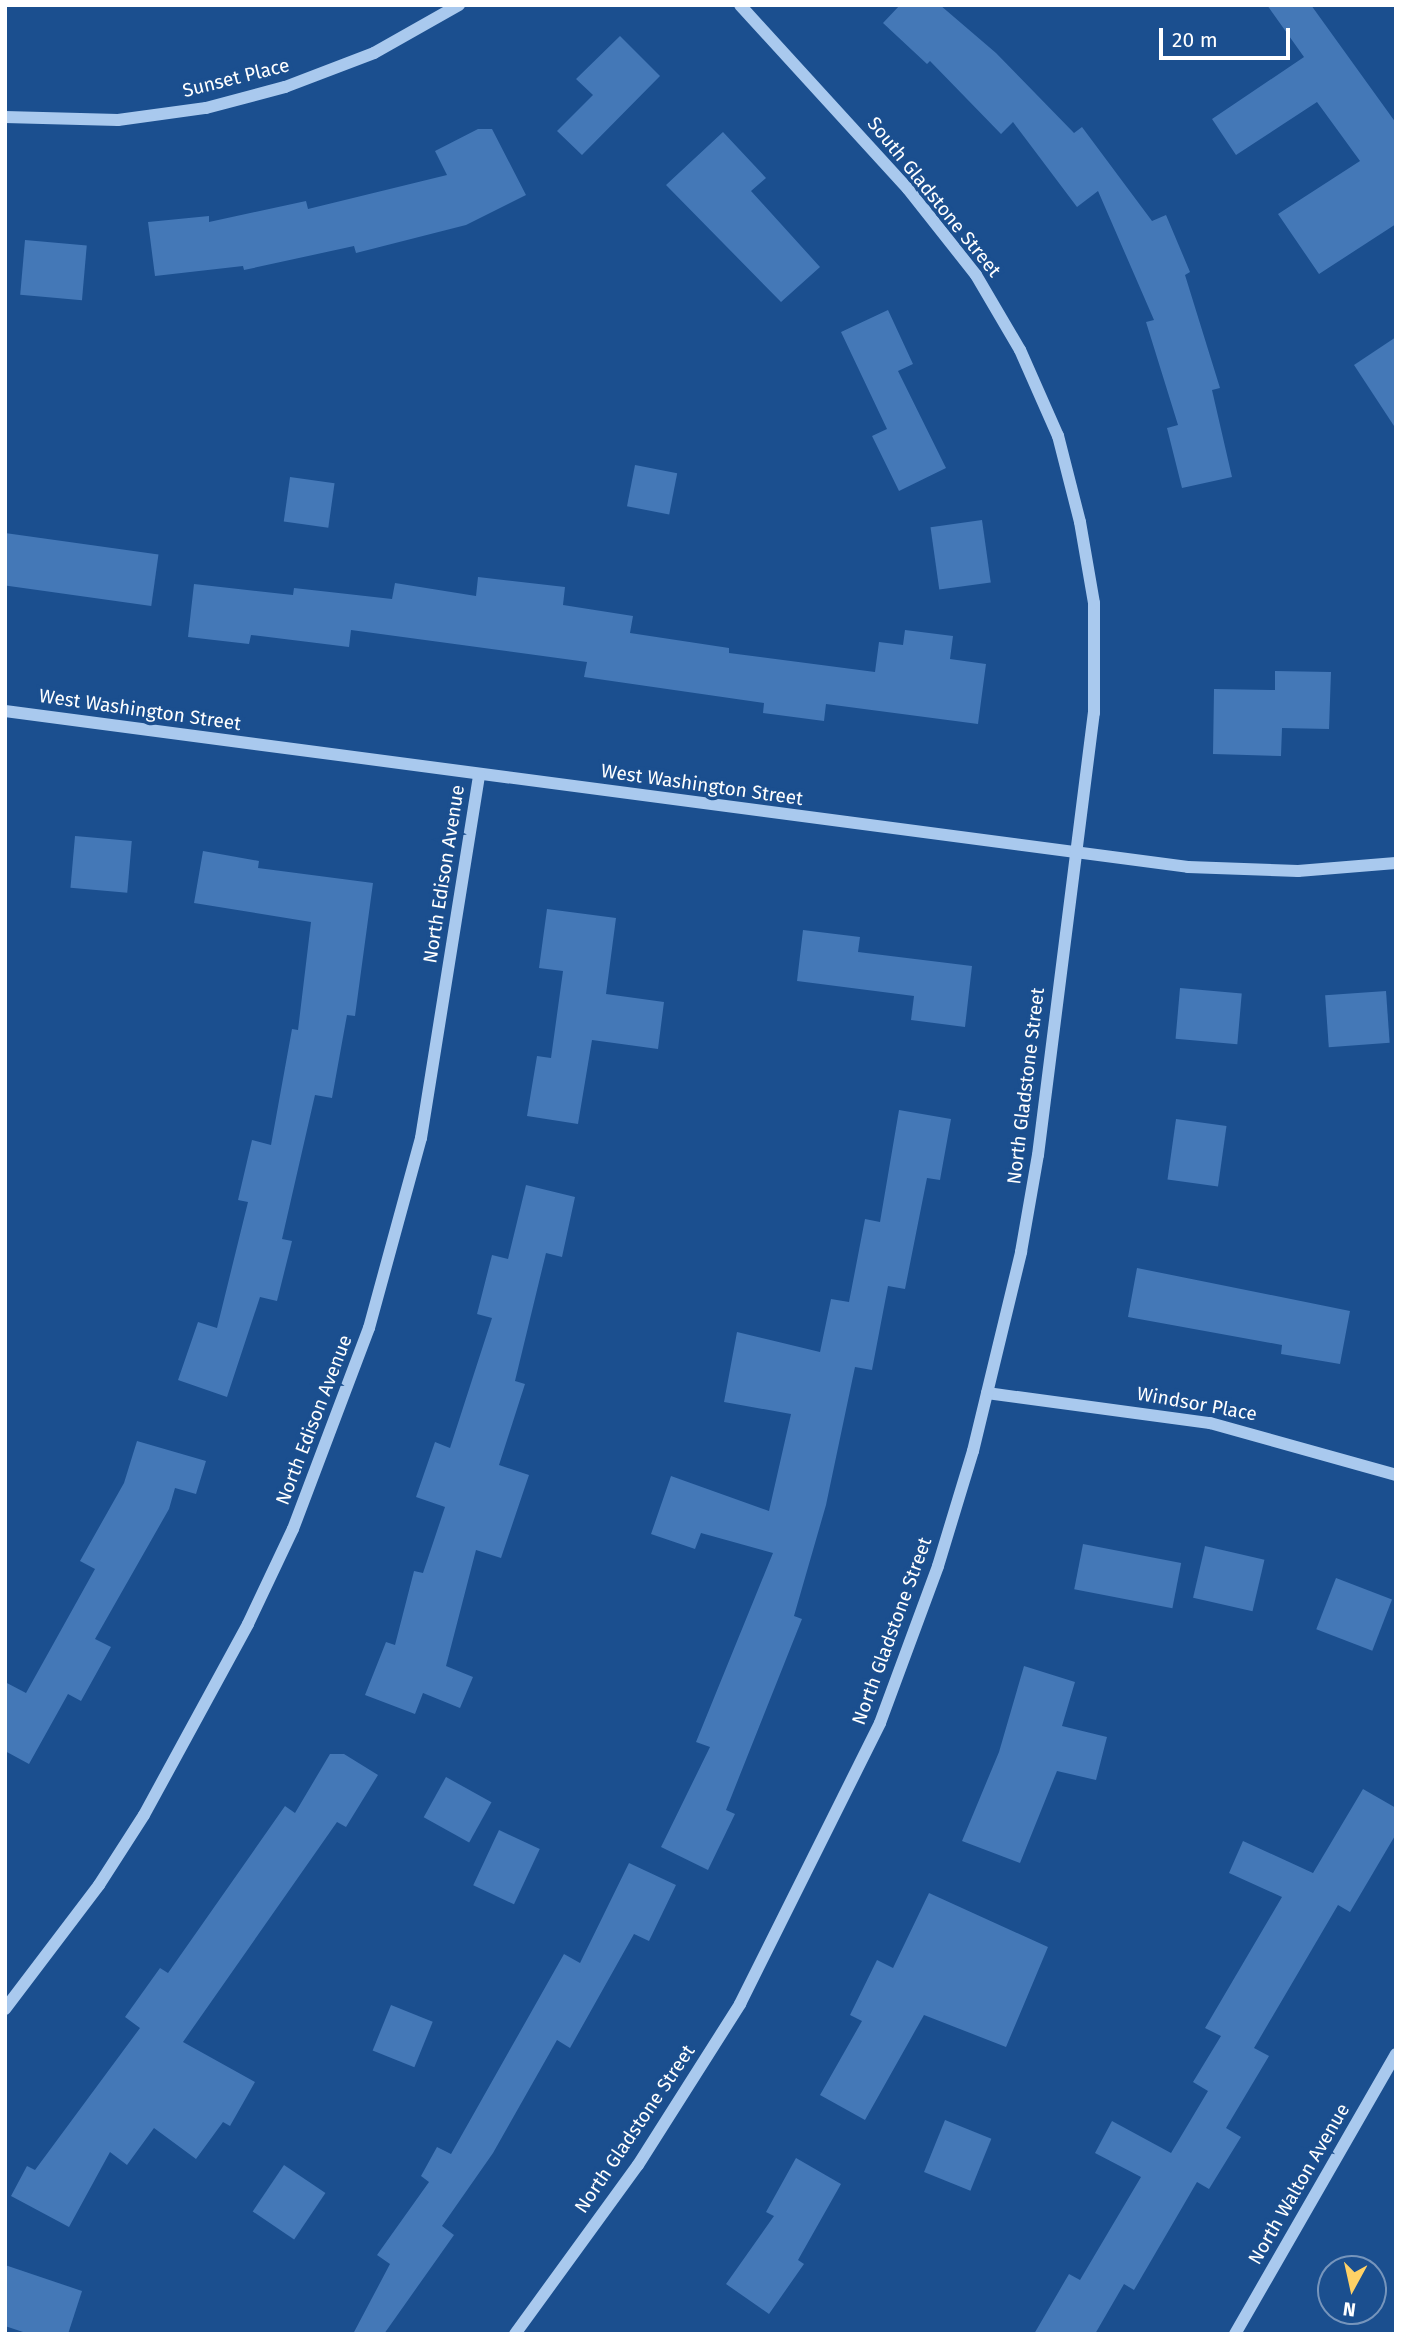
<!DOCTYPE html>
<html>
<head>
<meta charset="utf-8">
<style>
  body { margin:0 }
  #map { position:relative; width:1401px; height:2339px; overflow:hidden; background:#1b4f8f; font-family:"Fira Sans",sans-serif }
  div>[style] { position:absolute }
  .building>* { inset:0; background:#4478b7; transform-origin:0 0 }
  .minor>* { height:12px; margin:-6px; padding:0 6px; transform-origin:6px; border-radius:6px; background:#a9c9ee }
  span { translate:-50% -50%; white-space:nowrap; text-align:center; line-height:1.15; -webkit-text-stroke:7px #1b4f8f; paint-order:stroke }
  .street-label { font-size:19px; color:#fff }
  .frame { position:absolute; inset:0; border:7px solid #fff; pointer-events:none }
  .north { position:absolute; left:1317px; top:2255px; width:70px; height:70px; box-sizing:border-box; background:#1b4f8f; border:2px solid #7695bc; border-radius:50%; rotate:188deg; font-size:19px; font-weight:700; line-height:28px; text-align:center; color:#fff }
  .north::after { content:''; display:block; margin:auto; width:24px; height:32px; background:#ffd166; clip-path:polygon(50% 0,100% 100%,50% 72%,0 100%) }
  .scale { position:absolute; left:1159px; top:28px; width:131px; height:32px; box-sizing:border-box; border:4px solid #fff; border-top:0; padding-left:9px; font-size:21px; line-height:24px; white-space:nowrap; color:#fff; -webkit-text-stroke:5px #1b4f8f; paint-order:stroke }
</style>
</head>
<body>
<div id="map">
  <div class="building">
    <i style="clip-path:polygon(900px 5px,940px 5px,996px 53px,1074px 133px,1082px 127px,1152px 221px,1166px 215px,1190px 272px,1185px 275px,1220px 388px,1212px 390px,1232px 477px,1182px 488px,1167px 428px,1178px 425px,1146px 322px,1154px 320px,1098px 191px,1077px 207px,1013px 122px,1001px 134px,930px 61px,927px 64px,883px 23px)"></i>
    <i style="clip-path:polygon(1267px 5px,1311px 5px,1396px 123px,1396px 224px,1319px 274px,1278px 214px,1360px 161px,1317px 102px,1236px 155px,1212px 119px,1304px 57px)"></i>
    <i style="clip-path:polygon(620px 36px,660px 76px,582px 155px,557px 131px,593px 95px,576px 79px)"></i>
    <i style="clip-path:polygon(478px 129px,492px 129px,526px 195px,466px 225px,356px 253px,354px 246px,244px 270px,243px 266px,155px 276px,148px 222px,209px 216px,209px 222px,306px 201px,308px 209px,447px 175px,435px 151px)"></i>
    <i style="clip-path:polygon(723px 132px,766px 178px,751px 191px,820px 267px,781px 302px,666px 185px)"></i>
    <i style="left:25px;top:240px;width:62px;height:55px;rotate:5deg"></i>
    <i style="clip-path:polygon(888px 310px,913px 364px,898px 371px,946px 468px,899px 491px,872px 436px,887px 429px,841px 332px)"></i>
    <i style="clip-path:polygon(1396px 337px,1396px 429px,1354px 365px)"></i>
    <i style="left:635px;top:465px;width:43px;height:42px;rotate:11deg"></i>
    <i style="left:290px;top:477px;width:45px;height:45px;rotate:8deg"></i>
    <i style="left:982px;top:520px;width:63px;height:52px;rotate:82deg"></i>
    <i style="left:5px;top:533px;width:155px;height:52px;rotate:8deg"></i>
    <i style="clip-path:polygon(478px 577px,565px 587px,563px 605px,633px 616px,630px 633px,729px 648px,729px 653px,875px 672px,879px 642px,903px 645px,905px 630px,953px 636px,950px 659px,986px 664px,978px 724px,826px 704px,824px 721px,763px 713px,764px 703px,584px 677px,587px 662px,351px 630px,349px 647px,251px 635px,249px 644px,188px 637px,194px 584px,293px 595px,294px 588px,392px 599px,395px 583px,476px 596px)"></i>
    <i style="clip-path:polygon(1275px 671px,1331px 672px,1329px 729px,1282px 728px,1281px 756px,1213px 754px,1214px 689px,1275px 690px)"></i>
    <i style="left:75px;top:836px;width:57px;height:52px;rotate:5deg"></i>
    <i style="clip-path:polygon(203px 851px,259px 861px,258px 868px,373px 883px,355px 1016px,347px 1015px,332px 1098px,315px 1095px,282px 1239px,292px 1241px,277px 1301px,260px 1297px,227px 1397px,178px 1380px,198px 1322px,217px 1328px,248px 1202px,238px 1200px,252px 1140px,271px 1145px,292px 1029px,298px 1030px,311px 922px,194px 903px)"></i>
    <i style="clip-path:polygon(547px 909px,616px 918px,606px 994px,664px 1002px,658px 1049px,592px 1040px,578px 1124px,527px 1116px,537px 1056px,551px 1058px,563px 971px,539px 968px)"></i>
    <i style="clip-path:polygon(803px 930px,860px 937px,858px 952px,972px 966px,965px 1027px,911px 1020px,914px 996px,797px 981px)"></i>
    <i style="left:1180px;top:988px;width:62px;height:51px;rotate:5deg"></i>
    <i style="left:1386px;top:991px;width:52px;height:61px;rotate:86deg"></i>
    <i style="clip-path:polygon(899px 1110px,951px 1119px,940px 1180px,927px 1178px,905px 1289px,888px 1286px,872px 1370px,855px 1367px,826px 1505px,794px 1616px,802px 1619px,726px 1810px,735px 1814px,708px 1870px,661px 1847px,710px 1747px,696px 1742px,773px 1553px,701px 1533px,695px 1549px,651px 1534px,671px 1476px,769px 1511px,791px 1414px,724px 1402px,737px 1332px,820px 1352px,831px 1299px,849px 1302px,865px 1219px,880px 1222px)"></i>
    <i style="left:1176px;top:1119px;width:51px;height:61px;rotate:8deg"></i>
    <i style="clip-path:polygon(526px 1185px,575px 1197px,562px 1257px,546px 1253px,515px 1381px,525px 1384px,499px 1465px,529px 1475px,501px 1558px,476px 1550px,446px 1666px,473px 1677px,460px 1708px,423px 1693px,415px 1714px,365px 1695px,386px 1642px,395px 1645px,414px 1571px,423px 1573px,445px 1507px,416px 1497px,435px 1442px,450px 1448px,492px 1318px,477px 1314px,492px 1255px,508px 1259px)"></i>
    <i style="clip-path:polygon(1137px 1268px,1350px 1311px,1340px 1364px,1281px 1354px,1282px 1345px,1128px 1317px)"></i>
    <i style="clip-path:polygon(137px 1441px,206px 1461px,196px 1494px,175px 1488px,169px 1509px,95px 1639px,111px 1647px,81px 1701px,68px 1694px,29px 1764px,5px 1751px,5px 1682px,26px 1693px,95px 1569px,80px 1561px,124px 1483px)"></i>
    <i style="left:1083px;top:1544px;width:100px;height:46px;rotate:11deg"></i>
    <i style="left:1205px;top:1546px;width:61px;height:53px;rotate:13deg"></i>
    <i style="left:1336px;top:1578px;width:60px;height:55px;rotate:21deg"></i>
    <i style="clip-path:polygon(1024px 1666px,1075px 1682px,1062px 1726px,1107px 1737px,1096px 1780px,1057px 1771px,1020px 1863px,962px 1841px,999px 1752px)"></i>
    <i style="clip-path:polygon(330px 1754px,344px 1754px,378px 1775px,346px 1827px,337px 1822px,183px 2042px,255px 2082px,230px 2126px,223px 2122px,196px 2159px,154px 2128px,127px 2165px,110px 2152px,69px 2227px,11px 2196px,27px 2166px,35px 2170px,140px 2028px,125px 2017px,160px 1968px,168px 1973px,285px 1806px,295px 1813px)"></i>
    <i style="left:446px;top:1777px;width:52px;height:46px;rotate:29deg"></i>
    <i style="clip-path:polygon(1363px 1789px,1396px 1808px,1396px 1834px,1350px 1912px,1338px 1905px,1254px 2048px,1269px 2056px,1226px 2128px,1241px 2137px,1209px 2189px,1197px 2182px,1134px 2290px,1124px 2284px,1095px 2334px,1034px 2334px,1069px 2274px,1080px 2280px,1141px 2177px,1095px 2153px,1112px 2121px,1171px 2153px,1208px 2091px,1193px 2082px,1221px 2036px,1205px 2028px,1282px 1897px,1229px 1873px,1243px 1841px,1313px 1873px)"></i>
    <i style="left:499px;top:1830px;width:45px;height:61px;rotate:25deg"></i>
    <i style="clip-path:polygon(629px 1863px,676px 1885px,649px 1941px,634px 1934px,570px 2048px,557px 2040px,493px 2153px,442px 2226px,454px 2235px,384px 2334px,353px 2334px,390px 2264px,377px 2255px,429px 2182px,421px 2176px,437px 2147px,451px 2154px,564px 1954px,580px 1963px)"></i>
    <i style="clip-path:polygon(929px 1893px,1048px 1947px,1006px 2047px,924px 2015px,865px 2120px,820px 2095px,862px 2021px,850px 2015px,877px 1960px,893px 1968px)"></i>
    <i style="left:391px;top:2005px;width:45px;height:49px;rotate:22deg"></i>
    <i style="left:945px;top:2120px;width:50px;height:56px;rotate:22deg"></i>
    <i style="clip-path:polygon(796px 2158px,841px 2184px,798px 2260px,804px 2264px,769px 2314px,726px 2284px,774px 2216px,766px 2212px)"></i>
    <i style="left:284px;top:2165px;width:50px;height:56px;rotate:34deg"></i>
    <i style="clip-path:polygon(5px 2265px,82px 2291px,68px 2334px,29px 2334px,5px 2326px)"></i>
  </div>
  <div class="minor">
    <i style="left:5px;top:117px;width:113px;rotate:1.5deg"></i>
    <i style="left:118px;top:120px;width:89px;rotate:-7.8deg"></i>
    <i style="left:206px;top:108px;width:82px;rotate:-14.9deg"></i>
    <i style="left:285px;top:87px;width:95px;rotate:-20.9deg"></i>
    <i style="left:374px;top:53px;width:98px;rotate:-29.5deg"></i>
    <i style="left:5px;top:711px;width:1193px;rotate:7.51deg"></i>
    <i style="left:1188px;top:867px;width:110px;rotate:2.1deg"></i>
    <i style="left:1298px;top:871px;width:98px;rotate:-4.7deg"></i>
    <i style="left:987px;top:1393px;width:225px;rotate:7.7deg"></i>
    <i style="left:1210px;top:1423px;width:193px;rotate:15.6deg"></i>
    <i style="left:5px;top:2009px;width:156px;rotate:-52.8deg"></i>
    <i style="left:99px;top:1885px;width:83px;rotate:-57.3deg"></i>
    <i style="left:144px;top:1815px;width:217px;rotate:-61.4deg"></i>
    <i style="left:248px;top:1624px;width:105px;rotate:-64.7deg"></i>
    <i style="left:293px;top:1529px;width:215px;rotate:-69.3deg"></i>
    <i style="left:369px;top:1328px;width:197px;rotate:-74.7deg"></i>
    <i style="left:421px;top:1138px;width:368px;rotate:-80.9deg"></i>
    <i style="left:515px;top:2334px;width:209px;rotate:-54deg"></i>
    <i style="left:638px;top:2165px;width:191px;rotate:-57.6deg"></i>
    <i style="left:740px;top:2004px;width:314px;rotate:-63.5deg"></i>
    <i style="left:880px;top:1723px;width:167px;rotate:-69.7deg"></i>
    <i style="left:938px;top:1566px;width:120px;rotate:-73.1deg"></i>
    <i style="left:973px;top:1451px;width:205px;rotate:-76.4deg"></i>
    <i style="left:1021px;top:1252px;width:98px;rotate:-80.1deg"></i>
    <i style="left:1038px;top:1155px;width:446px;rotate:-82.8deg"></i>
    <i style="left:1094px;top:713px;width:110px;rotate:-90deg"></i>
    <i style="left:1094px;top:603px;width:82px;rotate:-99.8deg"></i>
    <i style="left:1080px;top:522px;width:89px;rotate:-104.3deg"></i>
    <i style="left:1058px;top:436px;width:94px;rotate:-113.8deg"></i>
    <i style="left:1020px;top:350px;width:87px;rotate:-120.4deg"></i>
    <i style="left:976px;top:275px;width:110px;rotate:-128.3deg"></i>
    <i style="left:908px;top:189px;width:249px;rotate:-132.4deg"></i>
    <i style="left:1235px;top:2334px;width:323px;rotate:-60.1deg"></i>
  </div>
  <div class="street-label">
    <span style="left:236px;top:78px;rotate:-14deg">Sunset Place</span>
    <span style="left:934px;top:197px;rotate:51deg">South Gladstone Street</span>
    <span style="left:140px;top:710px;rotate:8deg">West Washington Street</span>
    <span style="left:702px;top:785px;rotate:8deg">West Washington Street</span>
    <span style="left:444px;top:874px;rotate:-81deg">North Edison Avenue</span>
    <span style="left:1026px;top:1086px;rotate:-83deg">North Gladstone Street</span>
    <span style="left:1197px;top:1404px;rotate:10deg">Windsor Place</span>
    <span style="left:314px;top:1420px;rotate:-69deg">North Edison Avenue</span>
    <span style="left:892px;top:1631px;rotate:-70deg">North Gladstone Street</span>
    <span style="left:635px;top:2129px;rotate:-56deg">North Gladstone Street</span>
    <span style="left:1299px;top:2184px;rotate:-60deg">North Walton Avenue</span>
  </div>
  <div class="frame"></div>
  <div class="north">N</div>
  <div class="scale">20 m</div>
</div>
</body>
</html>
